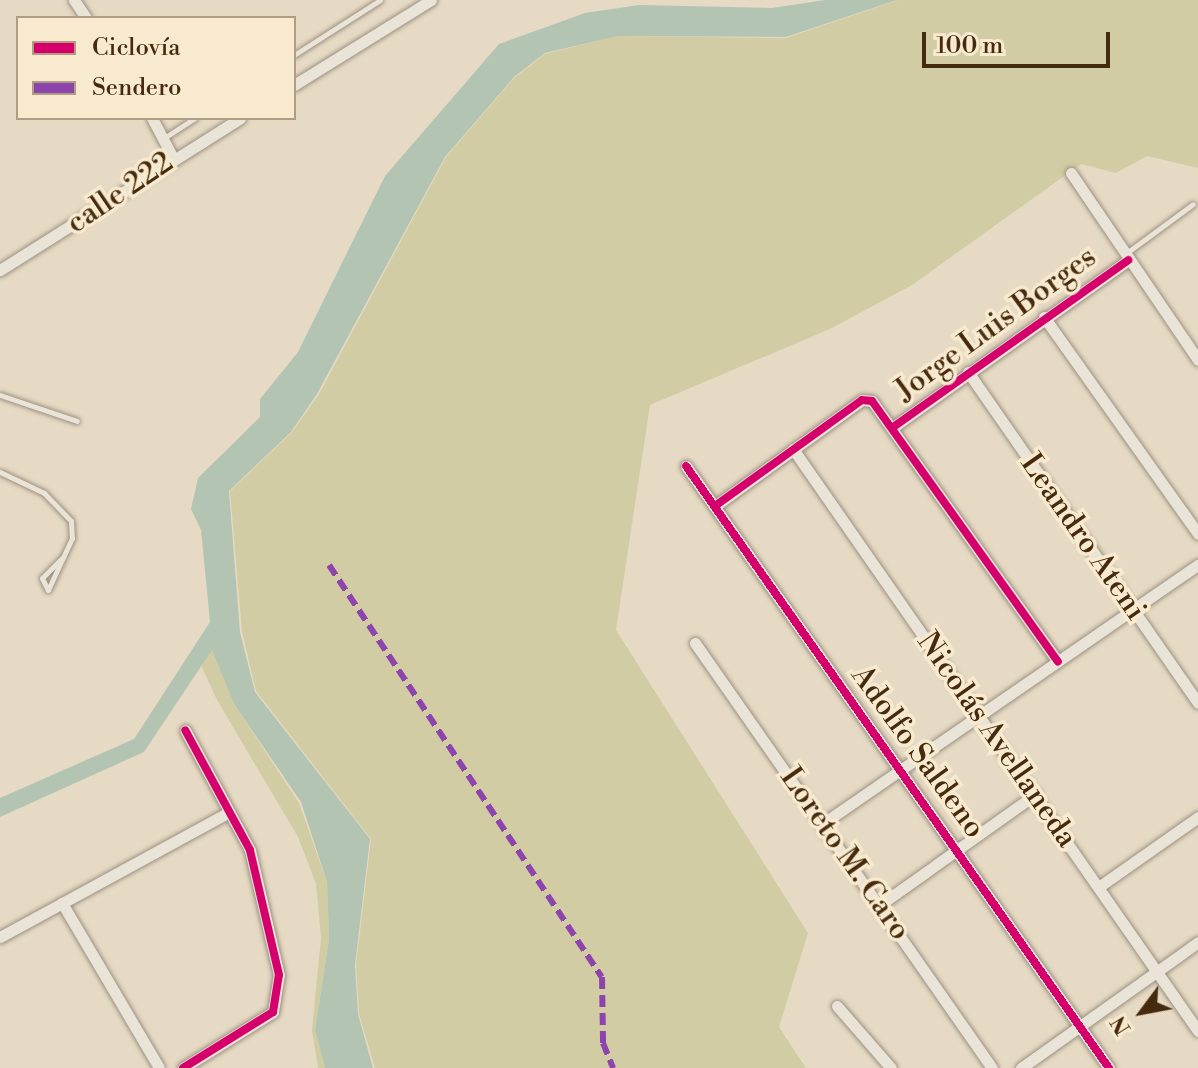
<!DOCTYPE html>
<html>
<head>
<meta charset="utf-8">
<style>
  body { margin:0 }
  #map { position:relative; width:1198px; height:1068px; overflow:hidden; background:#e6dac4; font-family:"Libre Bodoni",serif }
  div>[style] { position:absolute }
  .green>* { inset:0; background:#d2cca4 }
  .water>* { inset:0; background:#b3c5b2 }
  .roads { filter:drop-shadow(0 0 2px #9c9181) drop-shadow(0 0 2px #9c9181) }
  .lane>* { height:5px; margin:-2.5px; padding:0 2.5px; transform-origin:2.5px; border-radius:2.5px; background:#eae4d8 }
  .street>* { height:11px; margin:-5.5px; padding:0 5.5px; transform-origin:5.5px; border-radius:5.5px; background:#eae4d8 }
  .quiet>* { height:6px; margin-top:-3px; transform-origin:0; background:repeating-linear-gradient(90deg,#8e44ad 0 12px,transparent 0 18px) }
  .cycleway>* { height:8px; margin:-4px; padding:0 4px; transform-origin:4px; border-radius:4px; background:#d6006c }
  span { translate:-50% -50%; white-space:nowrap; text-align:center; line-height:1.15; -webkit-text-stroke:7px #f8eacf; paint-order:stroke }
  .street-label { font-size:30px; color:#462a0d }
  .legend { position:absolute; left:16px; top:16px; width:280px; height:104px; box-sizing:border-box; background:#f8eacf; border:2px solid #b19d81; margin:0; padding:10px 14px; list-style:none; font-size:24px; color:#462a0d }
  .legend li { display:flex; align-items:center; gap:16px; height:40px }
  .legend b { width:40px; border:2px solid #b19d81 }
  .north { position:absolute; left:1102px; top:972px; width:80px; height:80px; -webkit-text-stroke:6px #f8eacf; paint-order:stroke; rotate:238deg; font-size:22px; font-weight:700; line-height:32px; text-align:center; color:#462a0d }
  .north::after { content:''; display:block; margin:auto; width:28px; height:36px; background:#462a0d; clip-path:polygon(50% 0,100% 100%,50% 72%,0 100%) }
  .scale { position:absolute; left:922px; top:32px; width:188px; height:36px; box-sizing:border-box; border:4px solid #462a0d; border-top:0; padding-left:10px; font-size:24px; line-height:28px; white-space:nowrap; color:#462a0d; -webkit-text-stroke:6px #f8eacf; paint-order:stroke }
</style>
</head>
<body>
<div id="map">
  <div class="green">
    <i style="clip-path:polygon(898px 0,1198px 0,1198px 168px,1147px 156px,1116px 173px,1081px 164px,912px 285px,830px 329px,650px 405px,616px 630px,808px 933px,779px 1027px,806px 1068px,375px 1068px,359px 1014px,356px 965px,371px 839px,256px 691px,242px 632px,230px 491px,292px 432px,319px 394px,446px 157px,514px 78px,545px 54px,617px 36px,786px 38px)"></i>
    <i style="clip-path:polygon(212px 649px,234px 704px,299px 803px,327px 882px,329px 939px,315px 1030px,325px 1068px,318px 1068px,312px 1030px,321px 938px,316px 884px,298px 837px,217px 700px,201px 665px)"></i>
  </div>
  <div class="water">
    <i style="clip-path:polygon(825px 0,897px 0,786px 37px,618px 36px,545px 53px,514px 77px,445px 157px,317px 394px,291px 432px,229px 491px,240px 632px,255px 692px,370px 839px,355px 965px,358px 1014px,373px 1068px,325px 1068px,315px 1030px,329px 939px,327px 882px,301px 802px,234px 704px,212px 650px,144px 752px,0 817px,0 798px,134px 739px,210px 622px,201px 530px,191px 509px,198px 478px,260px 417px,260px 399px,298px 352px,385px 176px,499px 44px,585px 13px,639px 5px,772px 8px)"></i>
  </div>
  <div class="roads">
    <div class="lane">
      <i style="left:294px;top:55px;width:102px;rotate:-32.6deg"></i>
      <i style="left:164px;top:138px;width:37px;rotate:-33deg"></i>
      <i style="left:1125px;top:254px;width:84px;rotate:-36.3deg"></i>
      <i style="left:0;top:395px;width:81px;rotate:18.7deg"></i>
      <i style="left:0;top:472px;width:49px;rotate:25.5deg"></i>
      <i style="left:44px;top:493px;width:39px;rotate:46deg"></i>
      <i style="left:71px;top:521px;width:17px;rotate:87deg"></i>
      <i style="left:72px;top:538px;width:57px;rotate:114.8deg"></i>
      <i style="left:48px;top:590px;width:13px;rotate:-117deg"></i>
      <i style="left:42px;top:578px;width:28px;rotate:-45deg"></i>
    </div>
    <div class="street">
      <i style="left:74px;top:0;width:22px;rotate:56deg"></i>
      <i style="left:294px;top:85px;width:161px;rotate:-31.8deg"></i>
      <i style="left:152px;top:118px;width:43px;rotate:62.2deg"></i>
      <i style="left:1071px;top:173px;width:226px;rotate:55.8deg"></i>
      <i style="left:0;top:270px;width:284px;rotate:-32.3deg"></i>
      <i style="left:1044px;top:317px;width:266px;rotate:54.6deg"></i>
      <i style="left:968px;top:372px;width:403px;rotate:55.2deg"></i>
      <i style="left:892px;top:428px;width:290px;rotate:-35.4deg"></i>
      <i style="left:793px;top:449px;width:709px;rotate:55.17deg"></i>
      <i style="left:686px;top:466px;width:736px;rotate:54.91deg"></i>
      <i style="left:715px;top:506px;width:181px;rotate:-35.8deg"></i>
      <i style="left:862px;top:400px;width:10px;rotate:6deg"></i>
      <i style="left:872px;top:401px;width:320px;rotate:54.5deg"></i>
      <i style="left:695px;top:643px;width:518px;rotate:55.05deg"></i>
      <i style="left:825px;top:822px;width:453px;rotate:-34.6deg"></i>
      <i style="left:1100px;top:886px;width:120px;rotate:-35.1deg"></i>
      <i style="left:62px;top:903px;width:191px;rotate:59.5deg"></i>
      <i style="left:881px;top:904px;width:190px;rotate:-35.4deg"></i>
      <i style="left:0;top:937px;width:261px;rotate:-28.6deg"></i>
      <i style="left:837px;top:1006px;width:82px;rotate:48.9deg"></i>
      <i style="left:183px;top:1068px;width:106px;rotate:-31.9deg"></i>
      <i style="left:273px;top:1012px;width:37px;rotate:-81deg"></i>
      <i style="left:279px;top:975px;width:128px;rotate:-103.1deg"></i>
      <i style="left:250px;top:850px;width:136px;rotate:-118.4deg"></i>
      <i style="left:1021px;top:1068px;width:217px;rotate:-35.4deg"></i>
    </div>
  </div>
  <div class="quiet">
    <i style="left:329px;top:565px;width:494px;rotate:56.5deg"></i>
    <i style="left:602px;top:977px;width:66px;rotate:89.1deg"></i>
    <i style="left:603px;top:1043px;width:27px;rotate:68deg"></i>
  </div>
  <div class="cycleway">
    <i style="left:892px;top:428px;width:290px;rotate:-35.4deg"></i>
    <i style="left:686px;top:466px;width:736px;rotate:54.91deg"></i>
    <i style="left:715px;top:506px;width:181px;rotate:-35.8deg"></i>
    <i style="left:862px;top:400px;width:10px;rotate:6deg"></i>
    <i style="left:872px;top:401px;width:320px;rotate:54.5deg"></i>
    <i style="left:183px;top:1068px;width:106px;rotate:-31.9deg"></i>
    <i style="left:273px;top:1012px;width:37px;rotate:-81deg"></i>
    <i style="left:279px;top:975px;width:128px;rotate:-103.1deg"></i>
    <i style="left:250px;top:850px;width:136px;rotate:-118.4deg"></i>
  </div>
  <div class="street-label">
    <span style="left:120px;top:193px;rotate:-34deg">calle 222</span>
    <span style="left:996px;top:324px;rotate:-36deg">Jorge Luis Borges</span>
    <span style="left:1083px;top:537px;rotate:55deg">Leandro Ateni</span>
    <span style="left:997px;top:740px;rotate:55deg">Nicolás Avellaneda</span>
    <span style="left:918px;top:752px;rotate:54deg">Adolfo Saldeno</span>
    <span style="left:845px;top:854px;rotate:55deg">Loreto M. Caro</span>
  </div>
  <ul class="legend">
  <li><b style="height:10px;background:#d6006c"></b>Ciclovía</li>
  <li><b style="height:10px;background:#8e44ad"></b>Sendero</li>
  </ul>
  <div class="north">N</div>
  <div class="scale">100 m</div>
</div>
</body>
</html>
